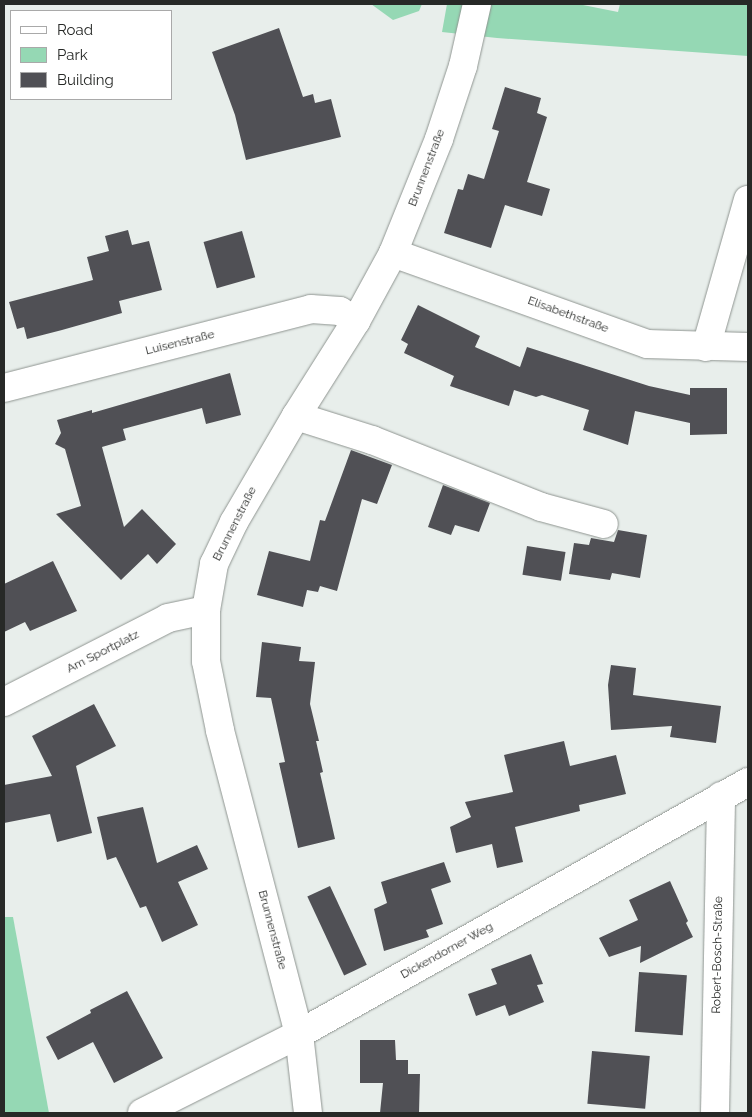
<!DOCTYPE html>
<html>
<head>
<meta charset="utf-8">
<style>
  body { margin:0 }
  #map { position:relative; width:752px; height:1117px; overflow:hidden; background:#e8eeeb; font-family:Raleway,sans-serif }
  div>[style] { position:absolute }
  .green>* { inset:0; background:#95d8b4 }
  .building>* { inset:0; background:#505055; transform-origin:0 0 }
  .roads { filter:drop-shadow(0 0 1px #8f9591) drop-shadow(0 0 1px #8f9591) }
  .minor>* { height:28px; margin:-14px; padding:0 14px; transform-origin:14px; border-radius:14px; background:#fff }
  span { translate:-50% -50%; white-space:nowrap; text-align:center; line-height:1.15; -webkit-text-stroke:5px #fff; paint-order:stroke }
  .street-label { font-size:12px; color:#272927 }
  .frame { position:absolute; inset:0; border:5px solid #272927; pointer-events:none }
  .legend { position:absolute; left:10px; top:10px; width:162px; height:90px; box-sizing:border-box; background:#fff; border:1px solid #a9a9a9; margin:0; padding:6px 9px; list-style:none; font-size:15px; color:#272927 }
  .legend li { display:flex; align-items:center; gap:10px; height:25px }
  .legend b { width:25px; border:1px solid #a9a9a9 }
</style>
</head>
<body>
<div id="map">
  <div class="green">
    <i style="clip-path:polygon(371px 4px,422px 4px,419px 11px,393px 20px)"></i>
    <i style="clip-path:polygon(447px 4px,578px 4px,618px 12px,620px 4px,748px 4px,748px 56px,497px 38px,442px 32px)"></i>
    <i style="clip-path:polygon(4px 917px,13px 917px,49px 1113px,4px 1113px)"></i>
  </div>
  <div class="building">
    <i style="clip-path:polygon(279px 28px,303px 97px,313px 94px,315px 103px,331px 99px,341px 137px,246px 160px,235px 115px,212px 52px)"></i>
    <i style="clip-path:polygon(505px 87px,541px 98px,537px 113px,547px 117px,527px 182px,550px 189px,542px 216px,505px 205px,491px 248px,444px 233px,458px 189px,463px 190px,468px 174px,484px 179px,499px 131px,492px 129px)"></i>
    <i style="clip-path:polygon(128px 230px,132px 245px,149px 241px,162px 290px,119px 301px,122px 313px,62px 330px,27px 339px,24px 327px,17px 329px,9px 302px,93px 280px,87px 257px,109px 251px,105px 236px)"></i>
    <i style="left:242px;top:231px;width:48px;height:40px;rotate:74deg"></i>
    <i style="clip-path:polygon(418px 305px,480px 336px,475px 347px,520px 367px,527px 347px,649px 386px,690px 395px,690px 388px,727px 388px,727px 434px,690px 435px,690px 423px,635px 411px,628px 445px,583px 430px,589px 410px,542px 395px,536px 397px,514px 390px,509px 406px,450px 386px,454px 376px,404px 353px,408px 344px,401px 340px)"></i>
    <i style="clip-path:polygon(230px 373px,241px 415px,206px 424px,202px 408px,123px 429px,126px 440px,102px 447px,124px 527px,142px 509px,176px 544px,157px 564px,148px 554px,121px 580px,56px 514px,81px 506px,65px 449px,55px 444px,61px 433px,57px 420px,92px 410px,92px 413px)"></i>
    <i style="clip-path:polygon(351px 450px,392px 465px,377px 504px,362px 499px,337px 591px,320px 586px,318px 592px,307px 590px,303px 607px,257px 595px,269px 551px,310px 561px,320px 520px,325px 521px)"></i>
    <i style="clip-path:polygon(443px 485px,490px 503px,479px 532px,455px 525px,451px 535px,428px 527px)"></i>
    <i style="clip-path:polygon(618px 530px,647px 535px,640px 578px,612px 573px,610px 580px,569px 574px,574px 543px,589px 545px,591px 538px,614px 542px)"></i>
    <i style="left:527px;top:546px;width:39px;height:29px;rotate:9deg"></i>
    <i style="clip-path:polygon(53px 561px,77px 611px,30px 631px,25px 622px,4px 632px,4px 584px)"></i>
    <i style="clip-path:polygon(262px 642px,301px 647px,299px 661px,315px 662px,310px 704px,319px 741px,316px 741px,323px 772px,320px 773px,335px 839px,298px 848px,279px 763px,285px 762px,271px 698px,256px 697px)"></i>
    <i style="clip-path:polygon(611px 665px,636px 668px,633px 695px,721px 706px,716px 743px,670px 737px,672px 726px,611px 730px,608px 685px)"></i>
    <i style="clip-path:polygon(94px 704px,116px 746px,76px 766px,92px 833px,57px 842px,50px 814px,4px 823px,4px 785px,52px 776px,32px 736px)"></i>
    <i style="clip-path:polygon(564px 741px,570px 766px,616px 755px,626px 794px,579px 805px,580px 811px,515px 827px,523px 862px,497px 868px,492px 844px,456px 853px,450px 827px,471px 817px,465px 802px,513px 792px,504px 755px)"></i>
    <i style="clip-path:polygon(143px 807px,157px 863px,197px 845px,208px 869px,178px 882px,198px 925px,162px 942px,146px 906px,140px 908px,116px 857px,107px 860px,97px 817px)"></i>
    <i style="clip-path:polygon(444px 862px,451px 882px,431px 889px,443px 924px,426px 930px,429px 937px,384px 951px,374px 909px,387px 903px,381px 882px)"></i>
    <i style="clip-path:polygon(670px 881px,688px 921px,686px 923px,693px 937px,640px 963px,641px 946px,609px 957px,599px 938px,638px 920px,629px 900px)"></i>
    <i style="left:330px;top:886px;width:87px;height:25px;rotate:65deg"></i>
    <i style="clip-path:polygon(531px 954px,543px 984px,537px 985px,544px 1002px,509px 1016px,505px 1005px,476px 1016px,468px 994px,497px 984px,491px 969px)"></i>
    <i style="left:639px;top:972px;width:48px;height:60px;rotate:4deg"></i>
    <i style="clip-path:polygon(127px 991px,163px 1058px,114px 1083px,93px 1042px,58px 1060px,46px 1037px,91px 1013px,90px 1010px)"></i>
    <i style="clip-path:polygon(360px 1040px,395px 1040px,396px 1060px,408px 1060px,408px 1074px,420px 1074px,419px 1113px,380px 1113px,383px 1083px,360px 1083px)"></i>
    <i style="left:592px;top:1051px;width:58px;height:53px;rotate:5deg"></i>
  </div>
  <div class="roads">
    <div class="minor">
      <i style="left:393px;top:253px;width:270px;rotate:19.7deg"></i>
      <i style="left:647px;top:344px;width:101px;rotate:1.7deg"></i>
      <i style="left:706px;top:347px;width:153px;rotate:-74.1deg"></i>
      <i style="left:4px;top:388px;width:317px;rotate:-14.4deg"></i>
      <i style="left:311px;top:309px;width:29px;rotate:4deg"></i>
      <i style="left:340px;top:311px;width:19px;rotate:32deg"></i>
      <i style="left:296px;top:416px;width:80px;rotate:17.5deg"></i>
      <i style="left:372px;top:440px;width:182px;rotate:21.6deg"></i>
      <i style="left:541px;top:507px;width:65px;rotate:15.1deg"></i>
      <i style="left:4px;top:702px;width:184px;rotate:-27.1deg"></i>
      <i style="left:168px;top:618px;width:39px;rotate:-12deg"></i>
      <i style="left:142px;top:1113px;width:176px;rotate:-26.7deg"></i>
      <i style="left:299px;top:1034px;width:515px;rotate:-29.3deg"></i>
      <i style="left:308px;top:1113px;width:80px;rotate:-96.5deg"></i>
      <i style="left:299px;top:1034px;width:314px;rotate:-104.6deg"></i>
      <i style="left:220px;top:730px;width:70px;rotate:-101.5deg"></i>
      <i style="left:206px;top:661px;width:51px;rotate:-90deg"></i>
      <i style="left:206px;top:610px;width:47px;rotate:-80.1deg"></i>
      <i style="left:214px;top:564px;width:47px;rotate:-64.5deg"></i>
      <i style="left:234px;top:522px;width:123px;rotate:-59.7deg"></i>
      <i style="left:296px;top:416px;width:112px;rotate:-57.7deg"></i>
      <i style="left:356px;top:321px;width:77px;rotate:-61.4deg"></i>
      <i style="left:393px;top:253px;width:123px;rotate:-68deg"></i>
      <i style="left:439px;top:139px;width:77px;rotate:-71.8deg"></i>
      <i style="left:463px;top:66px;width:64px;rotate:-77.3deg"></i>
      <i style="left:715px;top:1113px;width:317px;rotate:-88.9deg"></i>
    </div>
  </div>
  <div class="street-label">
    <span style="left:427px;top:168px;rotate:-69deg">Brunnenstraße</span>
    <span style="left:568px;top:315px;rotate:20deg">Elisabethstraße</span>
    <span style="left:180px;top:343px;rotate:-14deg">Luisenstraße</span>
    <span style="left:235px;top:524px;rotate:-63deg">Brunnenstraße</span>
    <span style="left:103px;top:652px;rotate:-27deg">Am Sportplatz</span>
    <span style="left:272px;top:930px;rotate:75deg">Brunnenstraße</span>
    <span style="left:447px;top:951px;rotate:-29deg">Dickendorner Weg</span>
    <span style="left:718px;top:955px;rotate:-89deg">Robert-Bosch-Straße</span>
  </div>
  <div class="frame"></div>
  <ul class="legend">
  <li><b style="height:6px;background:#fff"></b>Road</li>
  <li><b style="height:14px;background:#95d8b4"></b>Park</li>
  <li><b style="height:14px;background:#505055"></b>Building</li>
  </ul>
</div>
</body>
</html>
